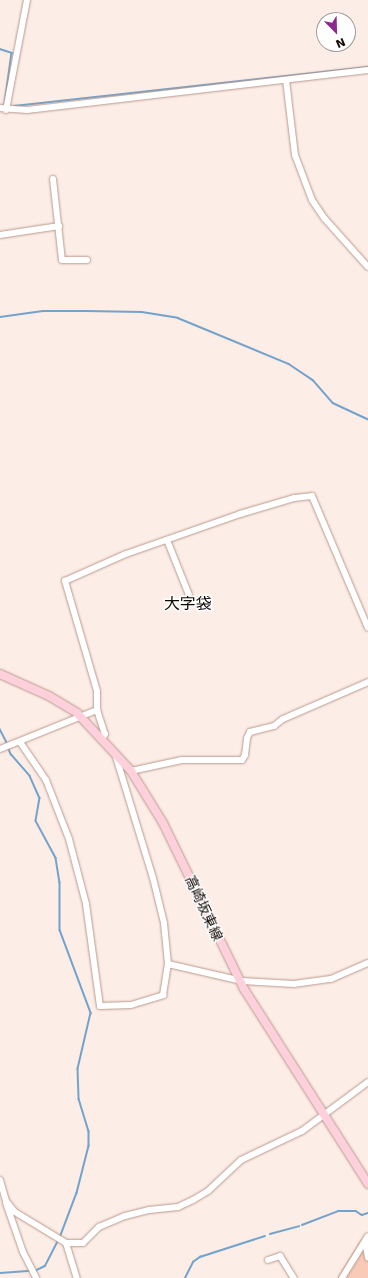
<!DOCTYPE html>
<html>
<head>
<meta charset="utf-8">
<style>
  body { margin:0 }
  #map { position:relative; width:368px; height:1278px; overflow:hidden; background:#fcede7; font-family:"DejaVu Sans","Noto Sans JP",sans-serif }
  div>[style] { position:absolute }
  .green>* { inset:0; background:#f8cab7 }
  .stream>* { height:1.5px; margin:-0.75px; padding:0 0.75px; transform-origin:0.75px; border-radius:0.75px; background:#73a2cb }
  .roads { filter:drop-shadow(0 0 1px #bb998c) drop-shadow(0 0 1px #bb998c) }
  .minor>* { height:6px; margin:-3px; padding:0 3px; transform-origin:3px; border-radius:3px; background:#fff }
  .major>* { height:8px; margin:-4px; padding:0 4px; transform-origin:4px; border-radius:4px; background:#fdd0db }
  span { translate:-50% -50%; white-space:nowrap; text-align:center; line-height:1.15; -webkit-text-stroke:3px #fefefe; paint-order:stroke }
  .street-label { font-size:14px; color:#130805 }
  .quarter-label { font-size:16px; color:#130805 }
  .north { position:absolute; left:316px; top:12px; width:40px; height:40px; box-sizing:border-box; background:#fefefe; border:1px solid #a09c9a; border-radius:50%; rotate:157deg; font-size:11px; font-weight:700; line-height:16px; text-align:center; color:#130805 }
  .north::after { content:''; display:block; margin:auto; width:14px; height:18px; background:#8d288f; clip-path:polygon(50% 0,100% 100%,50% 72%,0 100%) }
</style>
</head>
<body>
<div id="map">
  <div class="green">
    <i style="clip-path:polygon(361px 1239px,366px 1242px,368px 1251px,368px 1278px,337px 1278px)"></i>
  </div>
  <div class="stream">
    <i style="left:0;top:49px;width:13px;rotate:18deg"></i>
    <i style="left:12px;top:53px;width:51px;rotate:97.8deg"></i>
    <i style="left:14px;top:106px;width:356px;rotate:-6.3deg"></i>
    <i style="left:0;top:317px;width:43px;rotate:-7.9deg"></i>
    <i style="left:43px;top:311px;width:44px"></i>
    <i style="left:87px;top:311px;width:55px;rotate:1deg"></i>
    <i style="left:142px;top:312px;width:36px;rotate:9deg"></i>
    <i style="left:178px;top:318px;width:120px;rotate:22.5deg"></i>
    <i style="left:289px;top:364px;width:29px;rotate:34deg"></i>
    <i style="left:313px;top:380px;width:30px;rotate:49deg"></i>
    <i style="left:333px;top:403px;width:38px;rotate:25deg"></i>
    <i style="left:0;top:729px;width:16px;rotate:63deg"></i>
    <i style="left:8px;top:747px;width:8px;rotate:67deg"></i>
    <i style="left:11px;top:754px;width:29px;rotate:49deg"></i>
    <i style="left:30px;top:776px;width:24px;rotate:66deg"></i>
    <i style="left:40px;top:798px;width:23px;rotate:100deg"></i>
    <i style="left:36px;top:821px;width:42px;rotate:61.6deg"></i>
    <i style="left:56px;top:858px;width:24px;rotate:81deg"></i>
    <i style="left:60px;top:882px;width:48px;rotate:90deg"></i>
    <i style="left:60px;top:930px;width:89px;rotate:69.5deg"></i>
    <i style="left:91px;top:1013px;width:57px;rotate:103.1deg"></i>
    <i style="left:78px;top:1069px;width:30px;rotate:88deg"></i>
    <i style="left:79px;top:1099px;width:34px;rotate:73deg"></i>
    <i style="left:89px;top:1131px;width:15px;rotate:90deg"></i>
    <i style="left:89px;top:1146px;width:49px;rotate:104.3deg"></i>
    <i style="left:77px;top:1193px;width:48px;rotate:110.7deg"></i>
    <i style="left:302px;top:1225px;width:39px;rotate:-21deg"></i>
    <i style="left:338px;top:1211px;width:18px"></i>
    <i style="left:356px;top:1211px;width:7px;rotate:34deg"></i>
    <i style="left:362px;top:1215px;width:6px;rotate:-18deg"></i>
    <i style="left:270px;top:1234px;width:30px;rotate:-15deg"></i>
    <i style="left:35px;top:1271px;width:11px;rotate:-27deg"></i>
    <i style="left:45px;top:1266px;width:28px;rotate:-63deg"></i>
    <i style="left:0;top:1273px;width:31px;rotate:-4deg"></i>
    <i style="left:185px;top:1278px;width:18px;rotate:-63deg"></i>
    <i style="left:193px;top:1262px;width:9px;rotate:-36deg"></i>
    <i style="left:200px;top:1257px;width:68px;rotate:-17.9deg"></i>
  </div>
  <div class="roads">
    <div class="minor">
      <i style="left:286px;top:80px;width:76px;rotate:83.2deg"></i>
      <i style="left:295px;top:155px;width:48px;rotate:69.3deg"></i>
      <i style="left:312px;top:200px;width:23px;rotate:56deg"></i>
      <i style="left:325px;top:219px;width:64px;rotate:48.1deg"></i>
      <i style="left:0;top:108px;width:27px;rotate:4deg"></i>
      <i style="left:27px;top:110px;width:343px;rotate:-6.7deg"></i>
      <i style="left:6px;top:110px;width:112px;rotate:-79.2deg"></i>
      <i style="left:53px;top:179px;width:81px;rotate:83.7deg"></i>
      <i style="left:62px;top:260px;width:25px"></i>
      <i style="left:0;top:235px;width:60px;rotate:-8.7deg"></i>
      <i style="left:167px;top:540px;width:59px;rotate:68.2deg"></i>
      <i style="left:97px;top:710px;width:25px;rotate:72deg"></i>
      <i style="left:105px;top:734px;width:4px;rotate:117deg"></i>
      <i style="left:20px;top:742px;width:46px;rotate:55.6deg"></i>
      <i style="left:46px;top:780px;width:63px;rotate:68.7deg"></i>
      <i style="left:69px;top:839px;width:67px;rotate:75.3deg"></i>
      <i style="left:86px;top:904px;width:103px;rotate:82.2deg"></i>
      <i style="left:100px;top:1006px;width:31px;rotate:-2deg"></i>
      <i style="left:131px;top:1005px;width:34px;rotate:-17deg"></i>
      <i style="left:163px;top:995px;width:31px;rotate:-81deg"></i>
      <i style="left:168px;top:964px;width:41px;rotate:-95.6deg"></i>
      <i style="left:164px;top:923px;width:46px;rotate:-103.7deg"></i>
      <i style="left:153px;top:878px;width:130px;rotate:-107deg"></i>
      <i style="left:0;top:749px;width:105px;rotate:-21.9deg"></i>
      <i style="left:97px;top:710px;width:19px;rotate:-90deg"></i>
      <i style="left:97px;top:691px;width:115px;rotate:-106.2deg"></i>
      <i style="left:65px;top:581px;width:67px;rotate:-23.9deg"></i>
      <i style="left:126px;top:554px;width:121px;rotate:-19.3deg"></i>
      <i style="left:240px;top:514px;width:56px;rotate:-16.5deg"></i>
      <i style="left:294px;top:498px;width:18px;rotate:-6deg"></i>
      <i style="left:312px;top:496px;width:143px;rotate:67deg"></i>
      <i style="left:131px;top:771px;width:52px;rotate:-12.2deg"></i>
      <i style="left:182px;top:760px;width:60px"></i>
      <i style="left:242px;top:760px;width:6px;rotate:-59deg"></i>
      <i style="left:245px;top:755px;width:17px;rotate:-83deg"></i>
      <i style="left:247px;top:738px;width:7px;rotate:-63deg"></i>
      <i style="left:250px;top:732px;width:25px;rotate:-14deg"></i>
      <i style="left:274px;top:726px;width:11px;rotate:-38deg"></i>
      <i style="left:283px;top:719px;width:93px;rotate:-23.5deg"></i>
      <i style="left:168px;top:964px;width:76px;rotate:12.9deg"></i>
      <i style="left:242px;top:981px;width:52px;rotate:3.3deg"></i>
      <i style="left:294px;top:984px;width:37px;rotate:-8deg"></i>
      <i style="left:331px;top:979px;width:40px;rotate:-23.4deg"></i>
      <i style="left:0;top:1180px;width:22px;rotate:74deg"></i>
      <i style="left:6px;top:1201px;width:14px;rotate:51deg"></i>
      <i style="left:15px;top:1212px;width:60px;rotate:31.3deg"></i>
      <i style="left:66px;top:1243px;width:37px;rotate:73deg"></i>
      <i style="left:6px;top:1203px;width:52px;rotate:70.9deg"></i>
      <i style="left:23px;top:1252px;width:29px;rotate:63deg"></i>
      <i style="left:365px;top:1242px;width:16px;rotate:79deg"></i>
      <i style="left:66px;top:1243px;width:17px"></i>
      <i style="left:83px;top:1243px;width:23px;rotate:-45deg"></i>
      <i style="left:99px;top:1227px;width:28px;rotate:-23deg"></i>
      <i style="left:125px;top:1216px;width:25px;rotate:-14deg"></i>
      <i style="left:149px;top:1210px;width:29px;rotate:-6deg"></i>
      <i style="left:178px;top:1207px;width:17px;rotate:-25deg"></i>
      <i style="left:193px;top:1200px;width:17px;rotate:-31deg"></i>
      <i style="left:208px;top:1191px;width:45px;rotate:-43.2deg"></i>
      <i style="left:241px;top:1160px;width:68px;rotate:-25.4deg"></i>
      <i style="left:302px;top:1131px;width:82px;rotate:-36.6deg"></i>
      <i style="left:268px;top:1260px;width:13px;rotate:-18deg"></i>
      <i style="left:280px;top:1256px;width:26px;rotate:58deg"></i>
      <i style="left:342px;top:1278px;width:49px;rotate:-58.2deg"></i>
    </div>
    <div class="major">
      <i style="left:0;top:674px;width:54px;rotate:24.2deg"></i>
      <i style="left:49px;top:696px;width:33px;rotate:31deg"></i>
      <i style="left:77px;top:713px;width:79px;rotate:47deg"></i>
      <i style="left:131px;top:771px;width:61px;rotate:58.4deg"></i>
      <i style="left:163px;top:823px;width:185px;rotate:64deg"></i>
      <i style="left:244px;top:989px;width:231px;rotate:57.5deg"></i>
    </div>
  </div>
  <div class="street-label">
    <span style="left:204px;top:908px;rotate:65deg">高崎坂東線</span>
  </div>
  <div class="quarter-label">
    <span style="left:188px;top:604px">大字袋</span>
  </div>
  <div class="north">N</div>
</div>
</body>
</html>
